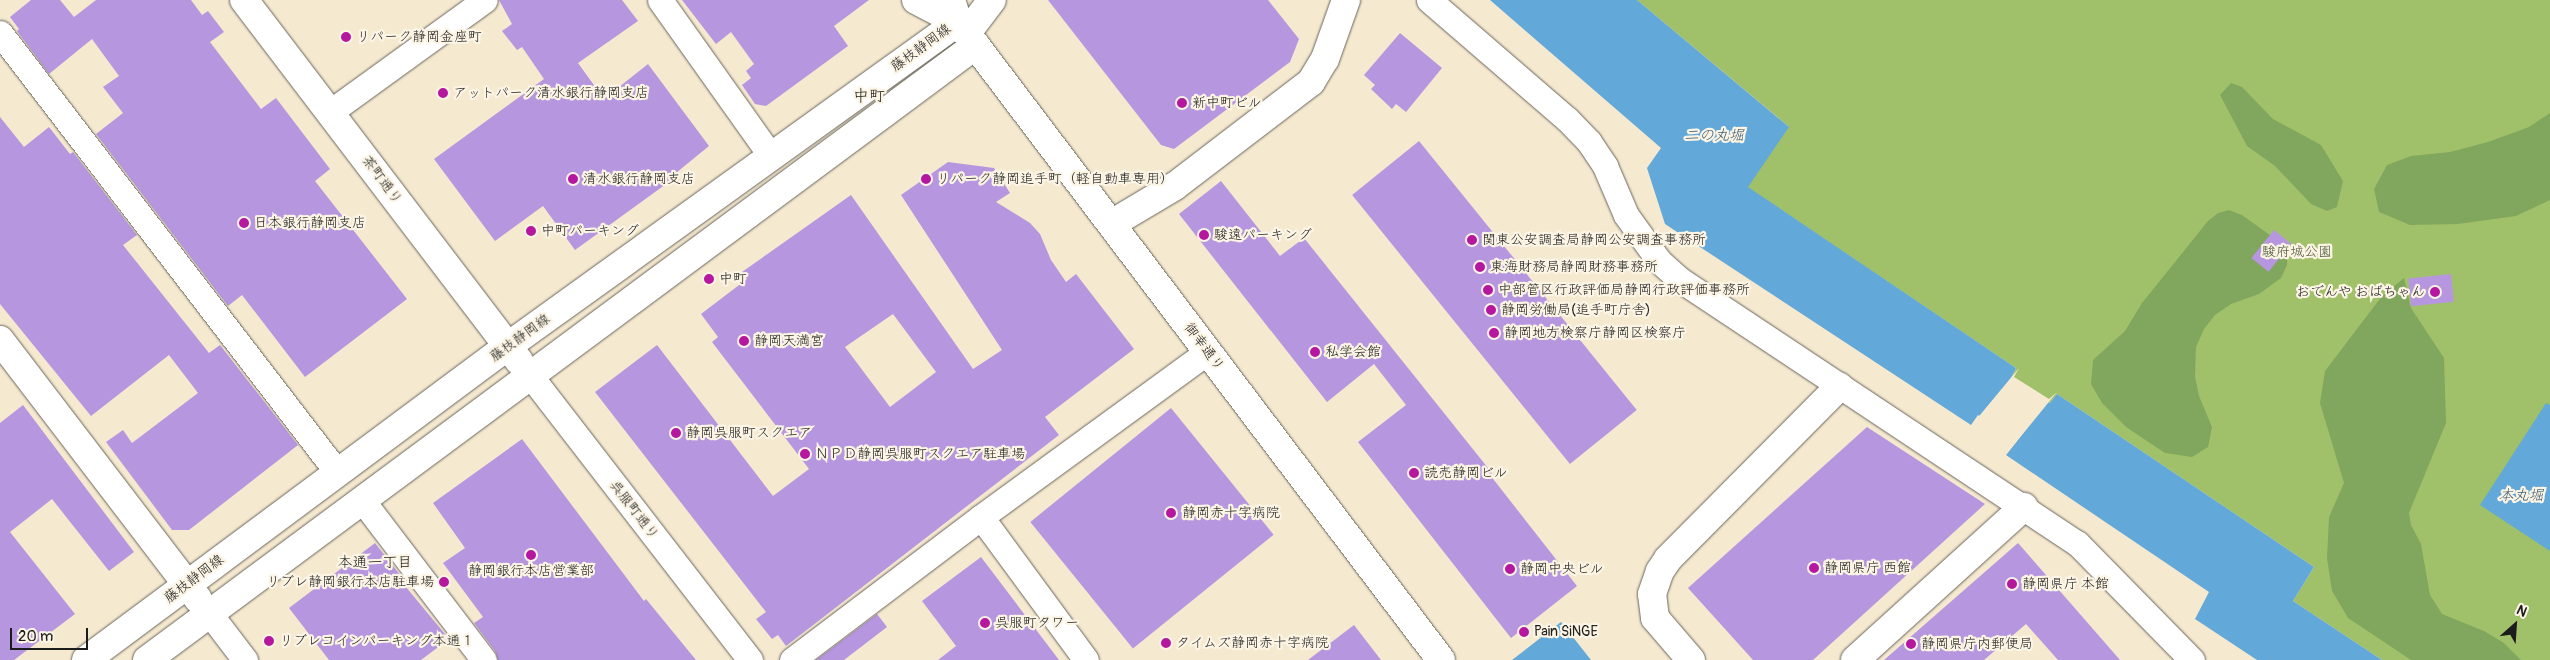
<!DOCTYPE html>
<html>
<head>
<meta charset="utf-8">
<style>
  body { margin:0 }
  #map { position:relative; width:2550px; height:660px; overflow:hidden; background:#f5e9d0; font-family:Pangolin,"Klee One",sans-serif }
  div>[style] { position:absolute }
  .green>* { inset:0; background:#a0c169 }
  .forest>* { inset:0; background:#80a75d }
  .water>* { inset:0; background:#62a8d8 }
  .pier>* { inset:0; background:#f5e9d0 }
  .building>* { inset:0; background:#b697df; transform-origin:0 0 }
  .roads { filter:drop-shadow(0 0 1px #68645b) drop-shadow(0 0 1px #68645b) }
  .street>* { height:25px; margin:-12.5px; padding:0 12.5px; transform-origin:12.5px; border-radius:12.5px; background:#fff }
  .secondary>* { height:28px; margin:-14px; padding:0 14px; transform-origin:14px; border-radius:14px; background:#fff }
  .primary>* { height:28px; margin:-14px; padding:0 14px; transform-origin:14px; border-radius:14px; background:#fff }
  .dots>* { width:14px; height:14px; translate:-50% -50%; box-sizing:border-box; border:2px solid #fcf5e5; border-radius:50% }
  span { translate:-50% -50%; white-space:nowrap; text-align:center; line-height:1.15; -webkit-text-stroke:4.5px #fcf5e5; paint-order:stroke }
  .poi-label { font-size:14px; color:#1c1c1c }
  .left { translate:0 -50%; text-align:left }
  .right { translate:-100% -50%; text-align:right }
  .street-label { font-size:14px; color:#1c1c1c }
  .park-label { font-size:14px; color:#4a5637 }
  .water-label { font-size:15px; color:#3c5b71; font-style:italic }
  .neighbourhood-label { font-size:15px; color:#1c1c1c }
  .quarter-label { font-size:16px; color:#1c1c1c }
  .north { position:absolute; left:2490px; top:600px; width:50px; height:50px; -webkit-text-stroke:4px #fcf5e5; paint-order:stroke; rotate:26deg; font-size:14px; font-weight:700; line-height:20px; text-align:center; color:#1c1c1c }
  .north::after { content:''; display:block; margin:auto; width:18px; height:22px; background:#1c1c1c; clip-path:polygon(50% 0,100% 100%,50% 72%,0 100%) }
  .scale { position:absolute; left:10px; top:628px; width:78px; height:22px; box-sizing:border-box; border:2px solid #1c1c1c; border-top:0; padding-left:6px; font-size:15px; line-height:18px; white-space:nowrap; color:#1c1c1c; -webkit-text-stroke:4px #fcf5e5; paint-order:stroke }
</style>
</head>
<body>
<div id="map">
  <div class="green">
    <i style="clip-path:polygon(1637px 0,2550px 0,2550px 660px,2382px 660px,2293px 601px,2314px 567px,2057px 394px,2050px 403px,2011px 378px,2016px 368px,1747px 187px,1788px 126px)"></i>
  </div>
  <div class="forest">
    <i style="clip-path:polygon(2231px 83px,2242px 87px,2273px 119px,2321px 145px,2343px 181px,2337px 207px,2327px 211px,2311px 204px,2275px 166px,2247px 146px,2220px 95px)"></i>
    <i style="clip-path:polygon(2550px 113px,2550px 200px,2516px 216px,2458px 224px,2410px 225px,2379px 212px,2374px 189px,2387px 165px,2411px 156px,2450px 152px,2488px 142px,2529px 127px)"></i>
    <i style="clip-path:polygon(2229px 210px,2242px 215px,2288px 248px,2287px 265px,2281px 278px,2259px 294px,2231px 304px,2215px 315px,2204px 329px,2196px 347px,2195px 376px,2199px 396px,2212px 427px,2208px 447px,2192px 457px,2165px 453px,2126px 427px,2102px 403px,2091px 384px,2093px 360px,2125px 331px,2142px 303px,2208px 221px,2218px 213px)"></i>
    <i style="clip-path:polygon(2404px 278px,2411px 308px,2444px 358px,2446px 423px,2409px 513px,2411px 525px,2421px 544px,2430px 595px,2442px 614px,2484px 631px,2504px 643px,2521px 660px,2411px 660px,2348px 618px,2332px 591px,2327px 558px,2329px 517px,2344px 483px,2320px 403px,2325px 371px,2382px 296px)"></i>
  </div>
  <div class="water">
    <i style="clip-path:polygon(1490px 0,1637px 0,1789px 127px,1748px 187px,2016px 368px,2011px 378px,2050px 403px,2057px 394px,2314px 567px,2293px 601px,2382px 660px,2257px 660px,2195px 619px,2209px 592px,2006px 455px,2017px 441px,1978px 415px,1971px 425px,1665px 224px,1647px 168px,1661px 148px)"></i>
    <i style="clip-path:polygon(2546px 403px,2550px 405px,2550px 551px,2480px 505px)"></i>
    <i style="clip-path:polygon(1561px 622px,1591px 660px,1512px 660px)"></i>
  </div>
  <div class="pier">
    <i style="clip-path:polygon(2019px 368px,2014px 377px,2049px 399px,2057px 392px,2005px 456px,2013px 442px,1978px 418px,1970px 427px)"></i>
  </div>
  <div class="building">
    <i style="clip-path:polygon(31px 0,60px 0,74px 17px,96px 0,191px 0,202px 15px,208px 11px,224px 32px,210px 42px,261px 109px,276px 98px,330px 169px,315px 181px,407px 299px,305px 377px,242px 295px,228px 306px,96px 134px,123px 113px,103px 87px,119px 76px,92px 39px,49px 74px,17px 31px,19px 29px,10px 17px)"></i>
    <i style="clip-path:polygon(499px 0,622px 0,638px 21px,578px 63px,604px 99px,648px 64px,709px 146px,671px 177px,673px 179px,575px 250px,543px 206px,495px 241px,434px 159px,544px 79px,522px 47px,517px 50px,502px 31px,512px 24px)"></i>
    <i style="clip-path:polygon(682px 0,869px 0,834px 26px,848px 46px,766px 106px,755px 104px,742px 85px,751px 78px,746px 71px,754px 64px,731px 32px,716px 44px)"></i>
    <i style="clip-path:polygon(1048px 0,1268px 0,1299px 39px,1290px 62px,1174px 149px,1161px 145px)"></i>
    <i style="clip-path:polygon(1400px 33px,1442px 68px,1406px 112px,1396px 104px,1392px 109px,1371px 89px,1375px 85px,1364px 75px)"></i>
    <i style="clip-path:polygon(0 117px,24px 147px,49px 127px,70px 154px,73px 152px,137px 235px,123px 245px,209px 353px,220px 345px,298px 445px,189px 530px,172px 530px,106px 442px,123px 430px,132px 443px,198px 393px,169px 355px,91px 416px,0 304px)"></i>
    <i style="left:1419px;top:141px;width:346px;height:86px;rotate:51deg"></i>
    <i style="clip-path:polygon(evenodd,948px 162px,994px 168px,1010px 193px,996px 202px,1030px 223px,1040px 234px,1051px 260px,1066px 282px,1076px 274px,1134px 349px,1045px 417px,1059px 435px,786px 646px,778px 635px,772px 639px,756px 619px,766px 612px,595px 392px,657px 345px,773px 496px,809px 469px,712px 342px,718px 337px,701px 314px,747px 279px,742px 272px,851px 195px,973px 369px,1002px 350px,901px 195px,948px 162px,893px 314px,936px 372px,890px 407px,845px 347px,893px 314px)"></i>
    <i style="clip-path:polygon(1221px 181px,1280px 256px,1304px 238px,1492px 473px,1490px 475px,1577px 586px,1511px 638px,1358px 442px,1406px 405px,1374px 364px,1327px 402px,1179px 214px)"></i>
    <i style="left:2274px;top:230px;width:22px;height:36px;rotate:39deg"></i>
    <i style="left:2451px;top:274px;width:28px;height:43px;rotate:84deg"></i>
    <i style="clip-path:polygon(23px 405px,134px 552px,109px 571px,52px 499px,10px 532px,75px 614px,14px 660px,0 660px,0 423px)"></i>
    <i style="left:1171px;top:408px;width:163px;height:181px;rotate:51deg"></i>
    <i style="clip-path:polygon(1867px 427px,1985px 504px,1813px 660px,1753px 660px,1688px 588px)"></i>
    <i style="clip-path:polygon(522px 439px,644px 601px,646px 599px,696px 660px,498px 660px,495px 651px,474px 623px,483px 617px,443px 563px,465px 548px,433px 503px)"></i>
    <i style="clip-path:polygon(375px 543px,408px 585px,406px 587px,449px 639px,421px 660px,329px 660px,289px 608px)"></i>
    <i style="clip-path:polygon(2018px 543px,2120px 660px,2058px 660px,2026px 624px,1984px 660px,1884px 660px)"></i>
    <i style="clip-path:polygon(981px 557px,1059px 660px,938px 660px,956px 646px,922px 601px)"></i>
    <i style="clip-path:polygon(877px 614px,887px 627px,844px 660px,816px 660px)"></i>
    <i style="clip-path:polygon(1354px 625px,1381px 660px,1308px 660px)"></i>
  </div>
  <div class="roads">
    <div class="street">
      <i style="left:660px;top:0;width:191px;rotate:54.6deg"></i>
      <i style="left:1429px;top:0;width:182px;rotate:40.8deg"></i>
      <i style="left:1567px;top:119px;width:32px;rotate:46deg"></i>
      <i style="left:1589px;top:142px;width:29px;rotate:56deg"></i>
      <i style="left:1605px;top:166px;width:53px;rotate:66.8deg"></i>
      <i style="left:1626px;top:215px;width:57px;rotate:54.3deg"></i>
      <i style="left:1659px;top:261px;width:27px;rotate:42deg"></i>
      <i style="left:1679px;top:279px;width:478px;rotate:33.6deg"></i>
      <i style="left:2077px;top:543px;width:164px;rotate:45.5deg"></i>
      <i style="left:0;top:33px;width:553px;rotate:52.49deg"></i>
      <i style="left:330px;top:112px;width:191px;rotate:-35.9deg"></i>
      <i style="left:519px;top:361px;width:378px;rotate:52.3deg"></i>
      <i style="left:362px;top:500px;width:201px;rotate:52.7deg"></i>
      <i style="left:981px;top:517px;width:177px;rotate:53.7deg"></i>
      <i style="left:210px;top:614px;width:58px;rotate:52.7deg"></i>
      <i style="left:792px;top:660px;width:237px;rotate:-37.1deg"></i>
      <i style="left:981px;top:517px;width:280px;rotate:-36.1deg"></i>
    </div>
    <div class="secondary">
      <i style="left:244px;top:0;width:454px;rotate:52.7deg"></i>
      <i style="left:967px;top:33px;width:41px;rotate:-52.9deg"></i>
      <i style="left:1113px;top:223px;width:72px;rotate:-30.8deg"></i>
      <i style="left:1175px;top:186px;width:171px;rotate:-37.4deg"></i>
      <i style="left:1311px;top:82px;width:27px;rotate:-59deg"></i>
      <i style="left:1325px;top:59px;width:63px;rotate:-70.4deg"></i>
      <i style="left:0;top:340px;width:326px;rotate:52.6deg"></i>
      <i style="left:86px;top:660px;width:526px;rotate:-36.65deg"></i>
      <i style="left:508px;top:346px;width:555px;rotate:-35.75deg"></i>
      <i style="left:147px;top:660px;width:1032px;rotate:-36.57deg"></i>
      <i style="left:1691px;top:660px;width:55px;rotate:-130.6deg"></i>
      <i style="left:1655px;top:618px;width:24px;rotate:-97deg"></i>
      <i style="left:1652px;top:594px;width:24px;rotate:-71deg"></i>
      <i style="left:1660px;top:571px;width:14px;rotate:-56deg"></i>
      <i style="left:1668px;top:559px;width:243px;rotate:-45.2deg"></i>
      <i style="left:1855px;top:660px;width:228px;rotate:-42.2deg"></i>
    </div>
    <div class="primary">
      <i style="left:916px;top:0;width:47px;rotate:27.6deg"></i>
      <i style="left:951px;top:0;width:23px;rotate:72deg"></i>
      <i style="left:958px;top:22px;width:800px;rotate:52.87deg"></i>
    </div>
  </div>
  <div class="dots">
    <i style="left:346px;top:37px;background:#b5179e"></i>
    <i style="left:443px;top:93px;background:#b5179e"></i>
    <i style="left:1182px;top:103px;background:#b5179e"></i>
    <i style="left:573px;top:179px;background:#b5179e"></i>
    <i style="left:926px;top:179px;background:#b5179e"></i>
    <i style="left:244px;top:223px;background:#b5179e"></i>
    <i style="left:531px;top:231px;background:#b5179e"></i>
    <i style="left:1204px;top:235px;background:#b5179e"></i>
    <i style="left:1472px;top:240px;background:#b5179e"></i>
    <i style="left:1480px;top:267px;background:#b5179e"></i>
    <i style="left:709px;top:279px;background:#b5179e"></i>
    <i style="left:1488px;top:290px;background:#b5179e"></i>
    <i style="left:2435px;top:292px;background:#b5179e"></i>
    <i style="left:1491px;top:310px;background:#b5179e"></i>
    <i style="left:1494px;top:333px;background:#b5179e"></i>
    <i style="left:744px;top:341px;background:#b5179e"></i>
    <i style="left:1315px;top:352px;background:#b5179e"></i>
    <i style="left:676px;top:433px;background:#b5179e"></i>
    <i style="left:805px;top:454px;background:#b5179e"></i>
    <i style="left:1414px;top:473px;background:#b5179e"></i>
    <i style="left:1171px;top:513px;background:#b5179e"></i>
    <i style="left:531px;top:555px;background:#b5179e"></i>
    <i style="left:1814px;top:568px;background:#b5179e"></i>
    <i style="left:1510px;top:569px;background:#b5179e"></i>
    <i style="left:444px;top:582px;background:#b5179e"></i>
    <i style="left:2012px;top:584px;background:#b5179e"></i>
    <i style="left:985px;top:623px;background:#b5179e"></i>
    <i style="left:1524px;top:632px;background:#b5179e"></i>
    <i style="left:269px;top:641px;background:#b5179e"></i>
    <i style="left:1166px;top:643px;background:#b5179e"></i>
    <i style="left:1911px;top:644px;background:#b5179e"></i>
  </div>
  <div class="poi-label">
    <span class="left" style="left:356px;top:37px">リパーク静岡金座町</span>
    <span class="left" style="left:453px;top:93px">アットパーク清水銀行静岡支店</span>
    <span class="left" style="left:1192px;top:103px">新中町ビル</span>
    <span class="left" style="left:583px;top:179px">清水銀行静岡支店</span>
    <span class="left" style="left:936px;top:179px">リパーク静岡追手町（軽自動車専用）</span>
    <span class="left" style="left:254px;top:223px">日本銀行静岡支店</span>
    <span class="left" style="left:541px;top:231px">中町パーキング</span>
    <span class="left" style="left:1214px;top:235px">駿遠パーキング</span>
    <span class="left" style="left:1482px;top:240px">関東公安調査局静岡公安調査事務所</span>
    <span class="left" style="left:1490px;top:267px">東海財務局静岡財務事務所</span>
    <span class="left" style="left:719px;top:279px">中町</span>
    <span class="left" style="left:1498px;top:290px">中部管区行政評価局静岡行政評価事務所</span>
    <span class="right" style="left:2425px;top:292px">おでんや おばちゃん</span>
    <span class="left" style="left:1501px;top:310px">静岡労働局(追手町庁舎)</span>
    <span class="left" style="left:1504px;top:333px">静岡地方検察庁静岡区検察庁</span>
    <span class="left" style="left:754px;top:341px">静岡天満宮</span>
    <span class="left" style="left:1325px;top:352px">私学会館</span>
    <span class="left" style="left:686px;top:433px">静岡呉服町スクエア</span>
    <span class="left" style="left:815px;top:454px">ＮＰＤ静岡呉服町スクエア駐車場</span>
    <span class="left" style="left:1424px;top:473px">読売静岡ビル</span>
    <span class="left" style="left:1182px;top:513px">静岡赤十字病院</span>
    <span class="left" style="left:1824px;top:568px">静岡県庁 西館</span>
    <span class="left" style="left:1520px;top:569px">静岡中央ビル</span>
    <span style="left:531px;top:571px">静岡銀行本店営業部</span>
    <span class="right" style="left:434px;top:582px">リブレ静岡銀行本店駐車場</span>
    <span class="left" style="left:2022px;top:584px">静岡県庁 本館</span>
    <span class="left" style="left:995px;top:623px">呉服町タワー</span>
    <span class="left" style="left:1534px;top:632px">Pain SiNGE</span>
    <span class="left" style="left:279px;top:641px">リブレコインパーキング本通１</span>
    <span class="left" style="left:1176px;top:643px">タイムズ静岡赤十字病院</span>
    <span class="left" style="left:1921px;top:644px">静岡県庁内郵便局</span>
  </div>
  <div class="street-label">
    <span style="left:921px;top:48px;rotate:-36deg">藤枝静岡線</span>
    <span style="left:382px;top:180px;rotate:53deg">茶町通り</span>
    <span style="left:520px;top:338px;rotate:-36deg">藤枝静岡線</span>
    <span style="left:1204px;top:347px;rotate:53deg">御幸通り</span>
    <span style="left:634px;top:510px;rotate:52deg">呉服町通り</span>
    <span style="left:194px;top:579px;rotate:-37deg">藤枝静岡線</span>
  </div>
  <div class="park-label">
    <span style="left:2297px;top:252px">駿府城公園</span>
  </div>
  <div class="water-label">
    <span style="left:1714px;top:136px">二の丸堀</span>
    <span style="left:2521px;top:496px">本丸堀</span>
  </div>
  <div class="neighbourhood-label">
    <span style="left:375px;top:563px">本通一丁目</span>
  </div>
  <div class="quarter-label">
    <span style="left:869px;top:96px">中町</span>
  </div>
  <div class="north">N</div>
  <div class="scale">20 m</div>
</div>
</body>
</html>
